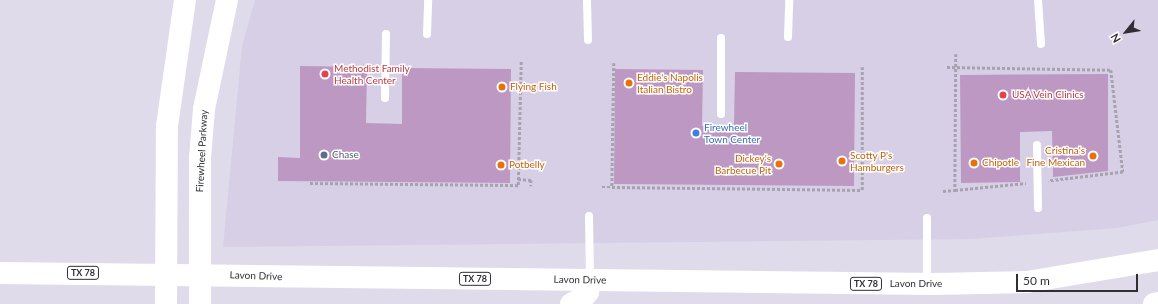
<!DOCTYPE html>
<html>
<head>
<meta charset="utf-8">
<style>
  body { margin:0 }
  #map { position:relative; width:1158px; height:304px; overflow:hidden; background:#e0dbeb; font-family:Lato,sans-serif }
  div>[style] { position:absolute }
  .built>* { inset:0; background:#d7cfe5 }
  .building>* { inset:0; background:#bd98c2 }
  .path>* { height:2.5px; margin-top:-1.25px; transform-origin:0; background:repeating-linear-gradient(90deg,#a6a2af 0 3px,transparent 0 5px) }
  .lane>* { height:8px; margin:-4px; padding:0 4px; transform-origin:4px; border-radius:4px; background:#fff }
  .secondary>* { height:22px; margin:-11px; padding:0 11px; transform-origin:11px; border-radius:11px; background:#fff }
  .primary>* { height:22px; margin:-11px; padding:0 11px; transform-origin:11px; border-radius:11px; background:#fff }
  .dots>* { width:11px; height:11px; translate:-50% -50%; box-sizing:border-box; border:2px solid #fff; border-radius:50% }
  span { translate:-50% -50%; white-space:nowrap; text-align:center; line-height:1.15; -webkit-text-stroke:3px #fff; paint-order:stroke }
  .shield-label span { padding:1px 3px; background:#fff; border:1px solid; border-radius:3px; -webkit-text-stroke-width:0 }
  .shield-label { font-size:9px; color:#302e34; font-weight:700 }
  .health-label { font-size:10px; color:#be3a42 }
  .left { translate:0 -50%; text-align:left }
  .food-label { font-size:10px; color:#c56008 }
  .right { translate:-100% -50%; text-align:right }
  .shop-label { font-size:10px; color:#366cbe }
  .street-label { font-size:10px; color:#302e34 }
  .service-label { font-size:10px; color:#4e5e75 }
  .north { position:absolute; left:1106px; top:12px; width:40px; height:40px; -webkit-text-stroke:3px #fff; paint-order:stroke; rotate:240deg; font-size:11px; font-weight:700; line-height:16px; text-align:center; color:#302e34 }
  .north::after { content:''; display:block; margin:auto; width:14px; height:18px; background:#302e34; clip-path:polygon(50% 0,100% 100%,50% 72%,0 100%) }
  .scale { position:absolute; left:1016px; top:274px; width:122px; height:18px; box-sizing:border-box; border:2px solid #302e34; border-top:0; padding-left:5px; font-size:12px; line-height:14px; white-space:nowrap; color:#302e34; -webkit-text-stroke:3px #fff; paint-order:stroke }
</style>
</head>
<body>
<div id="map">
  <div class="built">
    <i style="clip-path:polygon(255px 0,1158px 0,1158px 220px,1117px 228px,971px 239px,223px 247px,242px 46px)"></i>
  </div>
  <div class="building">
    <i style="clip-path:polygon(300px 66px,367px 67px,366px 123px,402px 124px,402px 68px,511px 69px,510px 183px,278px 181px,278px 157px,300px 158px)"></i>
    <i style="clip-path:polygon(615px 69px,703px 70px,702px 126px,734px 126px,735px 72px,855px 73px,854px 186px,614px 184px)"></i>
    <i style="clip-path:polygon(1108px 74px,1108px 171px,1053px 177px,1052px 131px,1020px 132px,1020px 182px,961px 183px,960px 75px)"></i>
  </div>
  <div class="path">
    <i style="left:956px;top:54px;width:136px;rotate:90.4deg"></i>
    <i style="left:955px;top:190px;width:71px;rotate:-5.6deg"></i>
    <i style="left:614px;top:63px;width:124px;rotate:90.9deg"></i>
    <i style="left:612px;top:187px;width:250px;rotate:0.7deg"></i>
    <i style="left:862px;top:190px;width:123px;rotate:-90deg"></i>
    <i style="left:947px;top:67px;width:164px;rotate:1deg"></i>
    <i style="left:1111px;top:70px;width:103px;rotate:83.3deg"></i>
    <i style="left:1123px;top:172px;width:75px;rotate:173.1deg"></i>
    <i style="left:518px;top:179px;width:13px;rotate:4deg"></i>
    <i style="left:531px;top:180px;width:6px;rotate:90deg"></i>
    <i style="left:310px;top:183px;width:208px;rotate:0.6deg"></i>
    <i style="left:518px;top:185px;width:124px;rotate:-88.6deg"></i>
    <i style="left:602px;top:187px;width:10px"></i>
    <i style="left:943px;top:191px;width:12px;rotate:-5deg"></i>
  </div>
  <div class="lane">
    <i style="left:587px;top:0;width:40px;rotate:88.6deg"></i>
    <i style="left:1038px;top:0;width:44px;rotate:86.1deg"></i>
    <i style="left:427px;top:34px;width:34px;rotate:-88deg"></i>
    <i style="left:788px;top:37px;width:37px;rotate:-88deg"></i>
    <i style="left:721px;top:38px;width:76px;rotate:90deg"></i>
    <i style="left:385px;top:98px;width:64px;rotate:-89.1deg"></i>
    <i style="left:1037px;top:145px;width:63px;rotate:89.1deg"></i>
    <i style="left:589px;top:216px;width:63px;rotate:89.1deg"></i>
    <i style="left:927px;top:283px;width:65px;rotate:-90deg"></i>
  </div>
  <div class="secondary">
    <i style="left:166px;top:304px;width:178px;rotate:-89.7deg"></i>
    <i style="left:167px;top:126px;width:127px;rotate:-81.9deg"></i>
    <i style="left:200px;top:304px;width:146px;rotate:-90deg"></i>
    <i style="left:200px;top:158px;width:49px;rotate:-85.3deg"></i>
    <i style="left:204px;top:109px;width:111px;rotate:-78.1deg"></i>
  </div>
  <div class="primary">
    <i style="left:0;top:273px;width:933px;rotate:0.68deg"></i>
    <i style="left:933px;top:284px;width:94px;rotate:-1.2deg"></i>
    <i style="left:1027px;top:282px;width:133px;rotate:-9.5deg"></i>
    <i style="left:571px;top:304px;width:13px;rotate:-27deg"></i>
    <i style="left:583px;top:298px;width:8px;rotate:-50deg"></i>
    <i style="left:588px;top:292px;width:13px;rotate:-81deg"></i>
    <i style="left:1154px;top:304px;width:4px;rotate:-14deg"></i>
  </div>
  <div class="dots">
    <i style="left:325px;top:74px;background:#e0444e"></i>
    <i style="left:629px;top:83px;background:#e8710a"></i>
    <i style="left:502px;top:87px;background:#e8710a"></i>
    <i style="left:1003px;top:95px;background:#e0444e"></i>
    <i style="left:696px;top:133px;background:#3f7fe0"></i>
    <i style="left:324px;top:155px;background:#5c6f8a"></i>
    <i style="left:1093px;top:156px;background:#e8710a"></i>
    <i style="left:842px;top:161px;background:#e8710a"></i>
    <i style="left:974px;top:163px;background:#e8710a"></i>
    <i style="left:779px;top:164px;background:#e8710a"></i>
    <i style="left:501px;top:165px;background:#e8710a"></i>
  </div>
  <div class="shield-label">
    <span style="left:83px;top:273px">TX 78</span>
    <span style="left:475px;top:279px">TX 78</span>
    <span style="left:866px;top:284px">TX 78</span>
  </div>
  <div class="health-label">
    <span class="left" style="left:334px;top:74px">Methodist Family<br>Health Center</span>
    <span class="left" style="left:1012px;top:95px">USA Vein Clinics</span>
  </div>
  <div class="food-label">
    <span class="left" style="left:637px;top:83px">Eddie's Napolis<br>Italian Bistro</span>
    <span class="left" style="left:510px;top:87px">Flying Fish</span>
    <span class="right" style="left:1085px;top:156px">Cristina's<br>Fine Mexican</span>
    <span class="left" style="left:850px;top:161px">Scotty P's<br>Hamburgers</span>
    <span class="right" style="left:771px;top:164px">Dickey's<br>Barbecue Pit</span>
    <span class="left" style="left:982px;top:163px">Chipotle</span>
    <span class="left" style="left:509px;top:165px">Potbelly</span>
  </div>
  <div class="shop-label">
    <span class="left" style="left:704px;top:133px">Firewheel<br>Town Center</span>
  </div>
  <div class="street-label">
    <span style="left:202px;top:151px;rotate:-87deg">Firewheel Parkway</span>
    <span style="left:256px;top:276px;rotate:2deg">Lavon Drive</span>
    <span style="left:580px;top:280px;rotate:1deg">Lavon Drive</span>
    <span style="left:916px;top:284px">Lavon Drive</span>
  </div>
  <div class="service-label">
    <span class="left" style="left:332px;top:155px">Chase</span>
  </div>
  <div class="north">N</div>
  <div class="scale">50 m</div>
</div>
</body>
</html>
